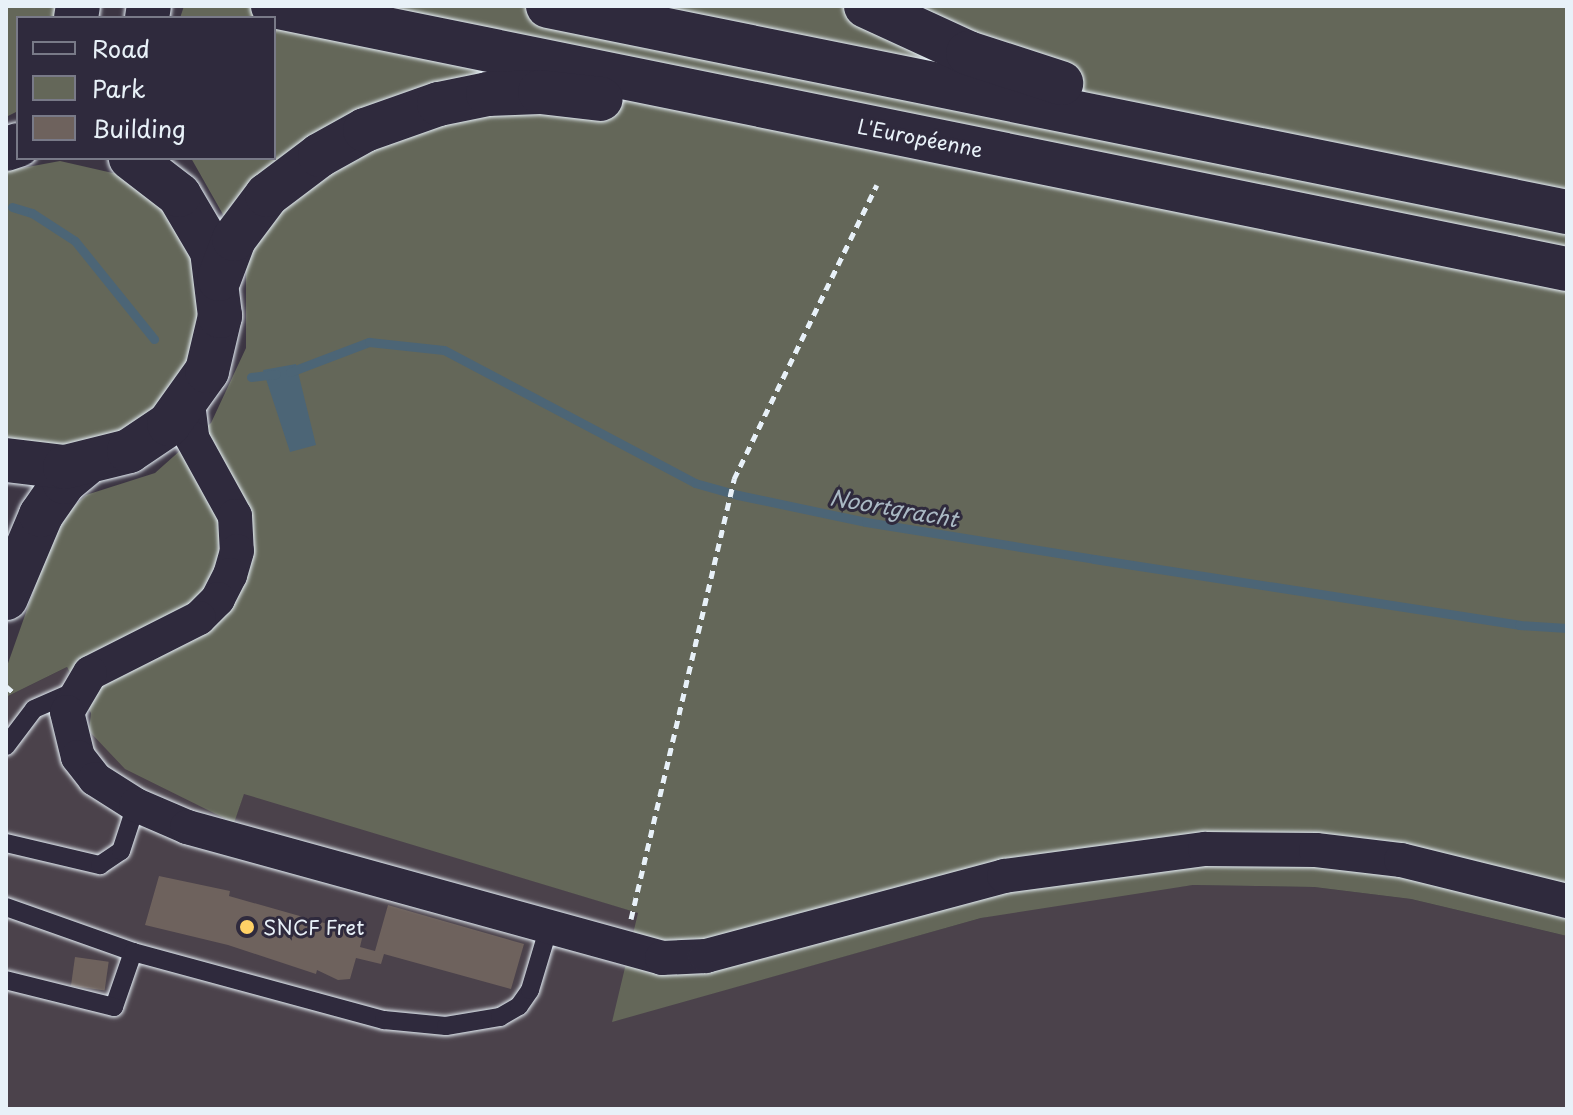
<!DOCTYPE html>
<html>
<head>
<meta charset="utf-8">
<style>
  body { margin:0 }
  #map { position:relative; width:1573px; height:1115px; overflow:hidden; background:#3c3543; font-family:"Playpen Sans",sans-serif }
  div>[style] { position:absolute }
  .built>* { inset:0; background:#4b424b }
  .green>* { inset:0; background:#646759 }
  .water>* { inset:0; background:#4c6576 }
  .stream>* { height:9px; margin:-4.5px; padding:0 4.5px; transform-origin:4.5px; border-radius:4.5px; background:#4c6576 }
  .building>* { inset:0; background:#6e625d; transform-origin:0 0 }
  .path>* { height:5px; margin-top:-2.5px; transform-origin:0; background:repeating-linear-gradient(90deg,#e8f1f8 0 8px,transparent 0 14px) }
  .roads { filter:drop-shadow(0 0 2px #e8f1f8) drop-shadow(0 0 2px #e8f1f8) }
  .service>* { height:18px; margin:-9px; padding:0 9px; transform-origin:9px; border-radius:9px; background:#2f2a3d }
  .minor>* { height:34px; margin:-17px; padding:0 17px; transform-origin:17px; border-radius:17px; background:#2f2a3d }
  .secondary>* { height:44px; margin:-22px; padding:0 22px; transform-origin:22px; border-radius:22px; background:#2f2a3d }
  .primary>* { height:44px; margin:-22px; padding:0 22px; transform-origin:22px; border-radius:22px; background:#2f2a3d }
  .motorway>* { height:44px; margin:-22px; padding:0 22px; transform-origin:22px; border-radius:22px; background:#2f2a3d }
  .dots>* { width:22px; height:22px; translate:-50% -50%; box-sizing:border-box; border:4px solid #2f2a3d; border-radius:50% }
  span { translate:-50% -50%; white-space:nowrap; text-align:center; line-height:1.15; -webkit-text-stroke:6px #2f2a3d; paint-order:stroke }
  .street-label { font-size:20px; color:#e8f1f8 }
  .poi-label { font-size:20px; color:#e8f1f8 }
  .left { translate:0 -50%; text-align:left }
  .water-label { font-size:22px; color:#aab9c4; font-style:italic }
  .frame { position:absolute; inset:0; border:8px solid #e8f1f8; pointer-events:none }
  .legend { position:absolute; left:16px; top:16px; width:260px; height:144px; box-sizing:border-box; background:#2f2a3d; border:2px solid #797a88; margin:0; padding:10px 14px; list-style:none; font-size:24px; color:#e8f1f8 }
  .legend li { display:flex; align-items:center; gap:16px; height:40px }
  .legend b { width:40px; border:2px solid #797a88 }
</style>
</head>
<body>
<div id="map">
  <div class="built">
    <i style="clip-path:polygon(67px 667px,89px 731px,234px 822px,244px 793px,639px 913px,613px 1021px,981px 918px,1062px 901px,1193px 885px,1314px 887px,1411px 899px,1567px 936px,1567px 1109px,6px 1109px,6px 697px)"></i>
  </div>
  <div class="green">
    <i style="clip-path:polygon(6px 6px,57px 6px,55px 18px,18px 18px,18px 111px,6px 117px)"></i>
    <i style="clip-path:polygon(184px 6px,1567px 6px,1567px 936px,1411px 899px,1314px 887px,1193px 885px,981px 918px,612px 1022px,638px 913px,244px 794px,234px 823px,125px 769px,89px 731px,91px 713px,67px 667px,6px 697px,6px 669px,48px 550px,69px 511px,86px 495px,155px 473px,211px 423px,246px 348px,246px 255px,191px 158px,274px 158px,274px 18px,180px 18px)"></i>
    <i style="clip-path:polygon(60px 161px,117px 174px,165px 210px,189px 250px,201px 308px,192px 354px,168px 395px,133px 426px,77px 447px,6px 439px,6px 171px)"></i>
  </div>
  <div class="water">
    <i style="clip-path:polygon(296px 364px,316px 445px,290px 452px,263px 370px)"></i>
  </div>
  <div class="stream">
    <i style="left:12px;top:207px;width:21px;rotate:17deg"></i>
    <i style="left:32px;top:213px;width:51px;rotate:33.1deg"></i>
    <i style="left:75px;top:241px;width:126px;rotate:51.1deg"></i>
    <i style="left:290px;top:372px;width:85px;rotate:-20.8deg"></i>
    <i style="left:369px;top:342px;width:75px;rotate:6.1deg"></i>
    <i style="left:444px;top:350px;width:284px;rotate:27.9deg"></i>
    <i style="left:695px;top:483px;width:45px;rotate:15.6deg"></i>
    <i style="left:738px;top:495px;width:131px;rotate:11.9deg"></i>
    <i style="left:866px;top:522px;width:231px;rotate:9.2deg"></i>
    <i style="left:1094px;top:559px;width:430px;rotate:8.8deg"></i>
    <i style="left:1519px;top:625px;width:48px;rotate:3.6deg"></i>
    <i style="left:251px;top:377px;width:25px;rotate:-7deg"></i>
  </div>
  <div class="building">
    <i style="clip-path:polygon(159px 876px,230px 891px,229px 896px,363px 934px,360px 947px,375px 951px,388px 905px,524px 944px,511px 989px,384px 954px,381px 964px,356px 958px,350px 979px,338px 980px,317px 970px,316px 974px,228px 945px,145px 925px)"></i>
    <i style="left:75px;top:957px;width:34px;height:29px;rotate:8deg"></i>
  </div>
  <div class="path">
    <i style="left:6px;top:686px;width:13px;rotate:42deg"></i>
    <i style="left:631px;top:919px;width:452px;rotate:-76.8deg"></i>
    <i style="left:734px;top:479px;width:327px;rotate:-64.1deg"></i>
  </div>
  <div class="roads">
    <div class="service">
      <i style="left:6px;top:746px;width:46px;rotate:-52.9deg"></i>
      <i style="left:34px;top:709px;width:45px;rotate:-23.7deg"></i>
      <i style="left:6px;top:843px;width:97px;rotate:13.2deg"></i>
      <i style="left:100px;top:865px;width:25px;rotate:-34deg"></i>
      <i style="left:121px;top:851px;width:48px;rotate:-71.9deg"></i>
      <i style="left:6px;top:907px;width:135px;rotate:19.5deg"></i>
      <i style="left:133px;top:952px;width:58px;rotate:109.1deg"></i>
      <i style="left:114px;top:1007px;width:111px;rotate:-166deg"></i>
      <i style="left:133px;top:952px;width:260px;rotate:15.2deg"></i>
      <i style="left:384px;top:1020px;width:62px;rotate:5.5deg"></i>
      <i style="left:446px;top:1026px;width:55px;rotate:-9.5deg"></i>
      <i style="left:500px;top:1017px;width:22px;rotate:-30deg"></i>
      <i style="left:519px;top:1006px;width:19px;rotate:-55deg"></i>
      <i style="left:530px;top:990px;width:63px;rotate:-73.3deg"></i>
    </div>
    <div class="minor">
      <i style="left:188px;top:403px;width:35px;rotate:83deg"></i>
      <i style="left:192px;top:438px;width:89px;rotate:61.1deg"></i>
      <i style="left:235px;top:516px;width:35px;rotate:87deg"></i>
      <i style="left:237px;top:551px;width:25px;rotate:106deg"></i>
      <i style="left:230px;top:575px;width:27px;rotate:117deg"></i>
      <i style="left:218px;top:599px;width:27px;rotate:135deg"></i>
      <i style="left:199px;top:618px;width:122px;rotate:153.2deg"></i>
      <i style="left:90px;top:673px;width:45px;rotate:120.5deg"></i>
      <i style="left:67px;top:712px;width:46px;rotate:76.3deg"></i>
      <i style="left:78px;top:757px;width:28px;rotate:52deg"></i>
      <i style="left:95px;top:779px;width:49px;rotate:32.4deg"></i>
      <i style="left:136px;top:805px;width:56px;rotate:23.3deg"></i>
      <i style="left:187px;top:827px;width:493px;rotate:15.4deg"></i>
      <i style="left:662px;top:958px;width:44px;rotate:-2.6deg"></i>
      <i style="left:706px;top:956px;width:309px;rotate:-15deg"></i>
      <i style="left:1004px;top:876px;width:203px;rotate:-7.7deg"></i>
      <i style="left:1205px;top:849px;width:111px;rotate:0.5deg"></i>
      <i style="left:1316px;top:850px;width:86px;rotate:6.7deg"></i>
      <i style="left:1401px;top:860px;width:171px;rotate:13.9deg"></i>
    </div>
    <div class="secondary">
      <i style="left:6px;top:598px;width:90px;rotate:-67.1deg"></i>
      <i style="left:41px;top:515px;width:40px;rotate:-55.1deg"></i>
      <i style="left:64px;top:482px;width:26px;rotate:-40deg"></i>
    </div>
    <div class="primary">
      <i style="left:76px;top:18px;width:12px;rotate:-81deg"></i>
      <i style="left:147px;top:18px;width:12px;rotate:-81deg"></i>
      <i style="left:6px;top:149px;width:13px;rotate:-18deg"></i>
      <i style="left:6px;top:460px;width:59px;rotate:6.8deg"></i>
      <i style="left:65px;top:467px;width:66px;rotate:-14deg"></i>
      <i style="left:129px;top:451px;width:48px;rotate:-34deg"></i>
      <i style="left:169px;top:424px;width:65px;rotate:-54.4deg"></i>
      <i style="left:207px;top:371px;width:57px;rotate:-76.7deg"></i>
      <i style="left:220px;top:316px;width:65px;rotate:-97deg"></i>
      <i style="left:212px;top:251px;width:65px;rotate:-120.5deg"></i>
      <i style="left:179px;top:195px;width:61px;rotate:-142.4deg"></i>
    </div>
    <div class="motorway">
      <i style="left:273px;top:6px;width:1320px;rotate:11.49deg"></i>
      <i style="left:548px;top:6px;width:1040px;rotate:11.43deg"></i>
      <i style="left:866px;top:6px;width:112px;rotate:24.7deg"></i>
      <i style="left:968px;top:53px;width:98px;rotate:17.9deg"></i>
      <i style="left:219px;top:279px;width:43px;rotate:-69.4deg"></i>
      <i style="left:234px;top:239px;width:55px;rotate:-53.1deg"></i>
      <i style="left:267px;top:195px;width:66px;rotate:-37deg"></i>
      <i style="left:320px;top:155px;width:51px;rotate:-29.1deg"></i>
      <i style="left:365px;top:130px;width:78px;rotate:-19.4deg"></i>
      <i style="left:439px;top:104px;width:50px;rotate:-11.5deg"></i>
      <i style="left:488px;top:94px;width:52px;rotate:-2.2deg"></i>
      <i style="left:540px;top:92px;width:61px;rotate:6.5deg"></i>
    </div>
  </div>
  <div class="dots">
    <i style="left:247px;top:927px;background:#ffd166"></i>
  </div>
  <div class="street-label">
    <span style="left:920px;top:138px;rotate:11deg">L'Européenne</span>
  </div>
  <div class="poi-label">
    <span class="left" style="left:263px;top:927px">SNCF Fret</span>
  </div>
  <div class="water-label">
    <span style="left:894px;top:507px;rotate:10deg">Noortgracht</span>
  </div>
  <div class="frame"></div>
  <ul class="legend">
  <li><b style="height:10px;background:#2f2a3d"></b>Road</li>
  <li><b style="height:22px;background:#646759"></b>Park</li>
  <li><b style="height:22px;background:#6e625d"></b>Building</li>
  </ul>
</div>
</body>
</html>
